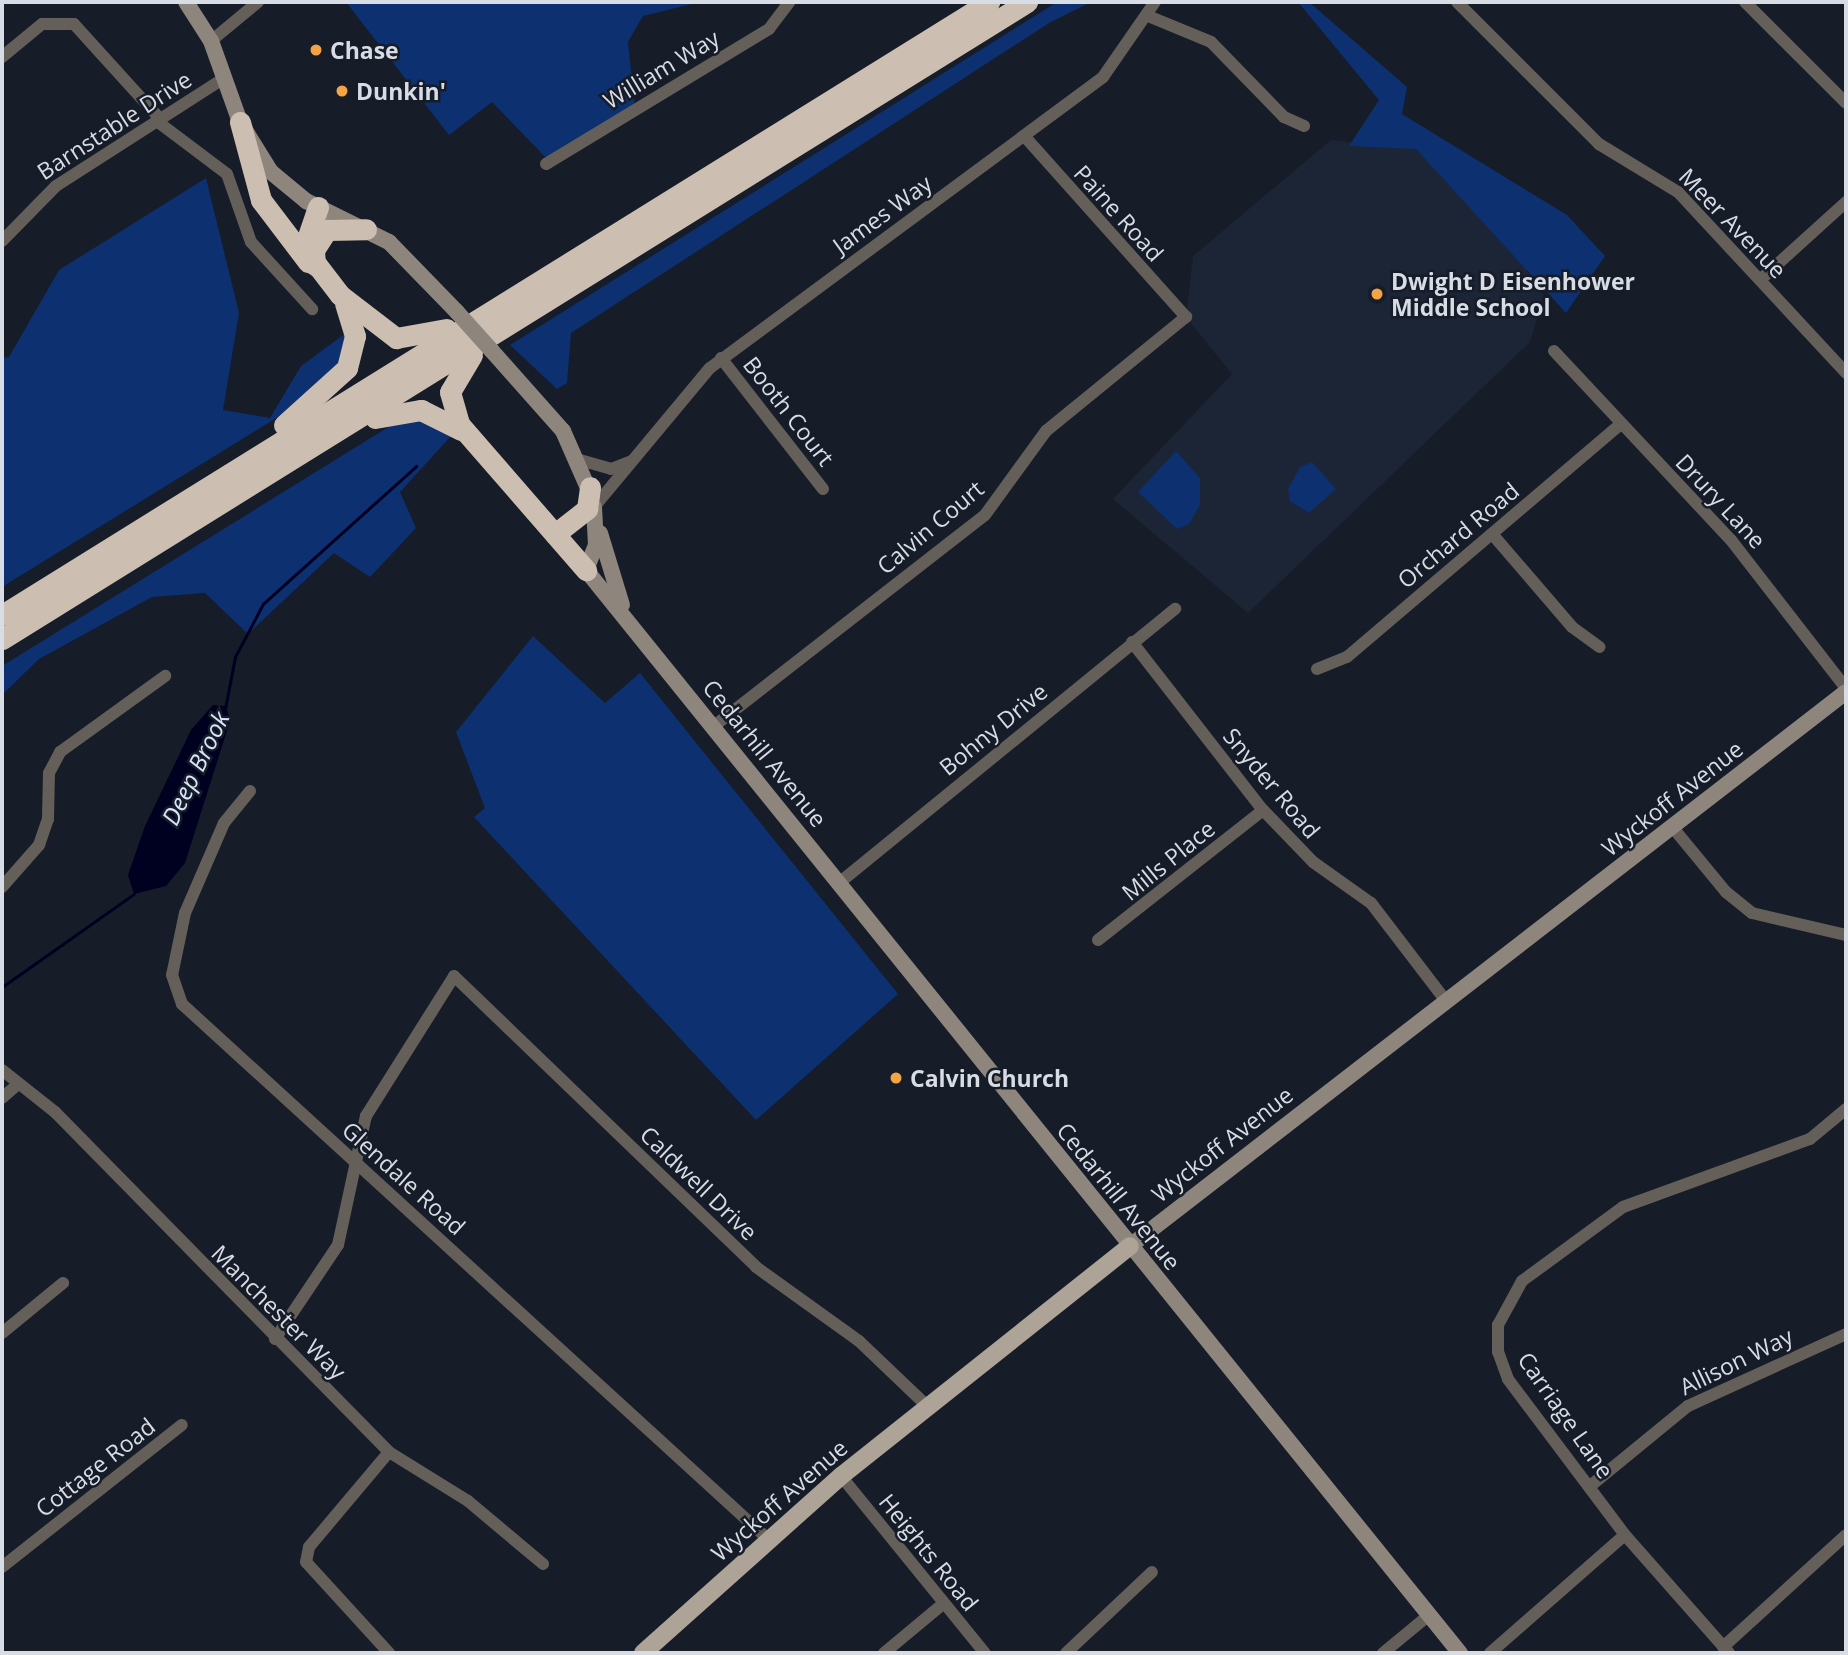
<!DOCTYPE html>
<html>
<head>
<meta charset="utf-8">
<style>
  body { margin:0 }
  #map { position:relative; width:1848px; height:1655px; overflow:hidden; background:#161c28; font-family:"Open Sans",sans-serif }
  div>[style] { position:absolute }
  .built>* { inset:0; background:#1c2536 }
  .green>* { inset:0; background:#0d3070 }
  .water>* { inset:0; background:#000021 }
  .stream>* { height:2.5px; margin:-1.25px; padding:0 1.25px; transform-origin:1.25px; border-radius:1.25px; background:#000021 }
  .street>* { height:12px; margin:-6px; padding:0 6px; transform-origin:6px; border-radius:6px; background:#645f59 }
  .secondary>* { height:16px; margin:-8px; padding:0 8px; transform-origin:8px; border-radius:8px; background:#8e857c }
  .primary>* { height:18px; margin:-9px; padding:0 9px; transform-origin:9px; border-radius:9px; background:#aea397 }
  .highway>* { height:21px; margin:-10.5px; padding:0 10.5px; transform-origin:10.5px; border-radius:10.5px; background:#ccbeb0 }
  .secondary-bridge>* { height:16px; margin:-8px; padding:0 8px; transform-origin:8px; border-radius:8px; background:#8e857c }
  .dots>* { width:19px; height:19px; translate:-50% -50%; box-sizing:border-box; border:4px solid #161c28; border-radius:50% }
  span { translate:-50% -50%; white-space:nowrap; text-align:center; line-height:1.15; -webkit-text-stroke:5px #161c28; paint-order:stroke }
  .poi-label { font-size:23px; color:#d7dce5; font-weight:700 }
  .left { translate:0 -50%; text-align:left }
  .street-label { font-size:23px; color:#d7dce5 }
  .water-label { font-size:24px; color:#d9e5fa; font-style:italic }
  .frame { position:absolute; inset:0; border:4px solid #d7dce5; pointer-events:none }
</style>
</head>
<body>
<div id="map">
  <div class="built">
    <i style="clip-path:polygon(1331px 140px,1416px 149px,1514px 252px,1544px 295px,1530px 342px,1248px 613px,1113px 499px,1232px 374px,1186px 317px,1193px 256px)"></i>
  </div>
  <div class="green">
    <i style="clip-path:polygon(346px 2px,700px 2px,643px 16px,628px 42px,635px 108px,550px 162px,492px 102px,449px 135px)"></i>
    <i style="clip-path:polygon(1057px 2px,1091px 2px,1049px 23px,571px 333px,567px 383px,557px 389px,510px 345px)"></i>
    <i style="clip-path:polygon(1298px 2px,1309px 2px,1407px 87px,1402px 114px,1567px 215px,1605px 256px,1566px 313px,1416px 149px,1349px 146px,1379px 100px)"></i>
    <i style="clip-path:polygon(206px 178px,239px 313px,223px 410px,270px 418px,301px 366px,354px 327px,346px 375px,2px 587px,2px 358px,9px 357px,59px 270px)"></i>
    <i style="clip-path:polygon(411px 413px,451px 436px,400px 492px,416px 528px,370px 577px,334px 553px,248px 634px,205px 593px,152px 597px,39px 659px,2px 695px,2px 666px)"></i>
    <i style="clip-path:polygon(1176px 451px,1200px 478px,1200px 505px,1189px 524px,1177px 529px,1138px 492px)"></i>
    <i style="clip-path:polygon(1312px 462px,1336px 489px,1309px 513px,1290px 501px,1288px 489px,1300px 467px)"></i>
    <i style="clip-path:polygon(533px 636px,605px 703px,640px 673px,898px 994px,756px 1120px,474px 817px,485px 808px,456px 732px)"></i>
  </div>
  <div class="water">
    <i style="clip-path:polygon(213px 705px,226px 706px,230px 721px,185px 863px,166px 886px,134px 894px,128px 875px,145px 826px,191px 730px)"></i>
  </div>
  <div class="stream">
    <i style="left:225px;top:709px;width:53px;rotate:-79.1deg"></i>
    <i style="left:235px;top:657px;width:60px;rotate:-62.2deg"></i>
    <i style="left:263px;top:604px;width:206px;rotate:-42deg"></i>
    <i style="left:2px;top:987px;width:161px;rotate:-35.2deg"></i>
  </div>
  <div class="street">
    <i style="left:1457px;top:2px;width:201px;rotate:45deg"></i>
    <i style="left:1599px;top:144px;width:92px;rotate:31.3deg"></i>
    <i style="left:1678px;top:192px;width:247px;rotate:47.1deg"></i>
    <i style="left:1745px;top:2px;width:143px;rotate:45deg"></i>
    <i style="left:1148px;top:16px;width:68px;rotate:22.4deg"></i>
    <i style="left:1211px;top:42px;width:105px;rotate:45.8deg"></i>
    <i style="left:1284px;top:117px;width:22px;rotate:24deg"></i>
    <i style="left:211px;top:41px;width:61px;rotate:-39.7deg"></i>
    <i style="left:2px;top:57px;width:52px;rotate:-39.5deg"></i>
    <i style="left:42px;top:24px;width:32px"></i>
    <i style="left:74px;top:24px;width:130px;rotate:47.8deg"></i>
    <i style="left:158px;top:122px;width:86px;rotate:37deg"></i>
    <i style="left:227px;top:174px;width:72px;rotate:70.6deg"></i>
    <i style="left:251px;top:242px;width:91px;rotate:47.7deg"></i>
    <i style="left:546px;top:164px;width:261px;rotate:-31.2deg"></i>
    <i style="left:769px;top:29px;width:34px;rotate:-53deg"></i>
    <i style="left:2px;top:241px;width:77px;rotate:-45.5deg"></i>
    <i style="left:56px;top:186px;width:200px;rotate:-32.7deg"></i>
    <i style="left:1760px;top:280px;width:116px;rotate:-42.2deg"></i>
    <i style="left:1554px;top:351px;width:259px;rotate:46.9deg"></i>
    <i style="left:1731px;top:540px;width:187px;rotate:52.2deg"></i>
    <i style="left:721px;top:358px;width:166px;rotate:52.1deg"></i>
    <i style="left:580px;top:460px;width:32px;rotate:16deg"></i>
    <i style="left:611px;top:469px;width:22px;rotate:-21deg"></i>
    <i style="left:594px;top:507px;width:181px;rotate:-50.2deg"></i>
    <i style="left:710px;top:368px;width:489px;rotate:-36.5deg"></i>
    <i style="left:1103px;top:77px;width:91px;rotate:-55.3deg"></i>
    <i style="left:1493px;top:535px;width:121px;rotate:49.3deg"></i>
    <i style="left:1572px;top:627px;width:34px;rotate:36deg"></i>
    <i style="left:1132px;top:642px;width:213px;rotate:52.1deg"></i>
    <i style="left:1263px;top:810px;width:72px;rotate:46.1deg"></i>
    <i style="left:1313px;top:862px;width:71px;rotate:35.3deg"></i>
    <i style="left:1371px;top:903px;width:123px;rotate:52.6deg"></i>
    <i style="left:1317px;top:669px;width:32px;rotate:-22deg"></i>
    <i style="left:1347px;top:657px;width:360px;rotate:-40.4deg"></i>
    <i style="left:714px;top:726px;width:343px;rotate:-37.9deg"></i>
    <i style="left:985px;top:515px;width:104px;rotate:-54deg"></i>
    <i style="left:1046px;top:431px;width:181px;rotate:-39.2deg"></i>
    <i style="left:1186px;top:317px;width:243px;rotate:-131.8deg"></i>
    <i style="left:250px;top:791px;width:41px;rotate:129.1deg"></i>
    <i style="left:224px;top:823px;width:98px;rotate:113.4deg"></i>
    <i style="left:185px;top:913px;width:63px;rotate:101.8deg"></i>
    <i style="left:172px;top:975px;width:31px;rotate:71deg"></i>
    <i style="left:182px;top:1004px;width:795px;rotate:42.4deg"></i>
    <i style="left:1674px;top:829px;width:82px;rotate:50.5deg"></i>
    <i style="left:1726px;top:892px;width:33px;rotate:39deg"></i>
    <i style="left:1752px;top:913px;width:97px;rotate:13.2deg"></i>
    <i style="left:839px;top:883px;width:434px;rotate:-39.2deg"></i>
    <i style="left:2px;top:887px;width:56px;rotate:-48.6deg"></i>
    <i style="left:39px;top:845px;width:28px;rotate:-71deg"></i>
    <i style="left:48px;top:819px;width:46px;rotate:-88.8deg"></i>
    <i style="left:49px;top:773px;width:24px;rotate:-62deg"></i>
    <i style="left:60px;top:752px;width:130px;rotate:-35.9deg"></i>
    <i style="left:1098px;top:940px;width:210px;rotate:-38.2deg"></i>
    <i style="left:2px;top:1070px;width:68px;rotate:38.4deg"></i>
    <i style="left:55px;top:1112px;width:477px;rotate:45.5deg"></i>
    <i style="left:389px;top:1452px;width:93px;rotate:31.8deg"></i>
    <i style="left:468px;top:1501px;width:98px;rotate:40deg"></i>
    <i style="left:2px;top:1098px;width:21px;rotate:-41deg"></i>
    <i style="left:2px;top:1333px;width:79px;rotate:-39.3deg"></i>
    <i style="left:275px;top:1339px;width:113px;rotate:-56.2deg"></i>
    <i style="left:338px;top:1245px;width:132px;rotate:-77.8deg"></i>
    <i style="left:366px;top:1116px;width:165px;rotate:-57.8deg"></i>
    <i style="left:454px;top:976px;width:419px;rotate:43.9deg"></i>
    <i style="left:756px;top:1267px;width:127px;rotate:35.7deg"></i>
    <i style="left:859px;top:1341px;width:94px;rotate:43.7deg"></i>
    <i style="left:389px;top:1452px;width:124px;rotate:130.1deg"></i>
    <i style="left:309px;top:1547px;width:15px;rotate:101deg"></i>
    <i style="left:306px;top:1562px;width:123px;rotate:47.6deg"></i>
    <i style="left:841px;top:1476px;width:228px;rotate:50.9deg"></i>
    <i style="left:1589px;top:1487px;width:128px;rotate:-39.3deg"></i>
    <i style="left:1688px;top:1406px;width:174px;rotate:-24.5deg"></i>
    <i style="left:2px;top:1567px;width:229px;rotate:-38.3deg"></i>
    <i style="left:1723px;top:1647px;width:166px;rotate:-42.3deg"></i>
    <i style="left:884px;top:1653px;width:78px;rotate:-39.8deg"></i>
    <i style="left:1066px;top:1653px;width:118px;rotate:-43.3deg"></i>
    <i style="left:1383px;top:1653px;width:60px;rotate:-39.6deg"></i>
    <i style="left:1490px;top:1653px;width:179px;rotate:-41.2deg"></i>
    <i style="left:1729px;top:1653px;width:157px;rotate:-131.4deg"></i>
    <i style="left:1625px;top:1535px;width:195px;rotate:-126.9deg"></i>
    <i style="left:1508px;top:1379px;width:29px;rotate:-110deg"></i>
    <i style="left:1498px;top:1352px;width:27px;rotate:-90deg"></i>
    <i style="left:1498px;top:1325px;width:50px;rotate:-61.4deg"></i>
    <i style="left:1522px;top:1281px;width:125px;rotate:-36.2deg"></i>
    <i style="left:1623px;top:1207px;width:199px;rotate:-20deg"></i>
    <i style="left:1810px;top:1139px;width:47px;rotate:-39.8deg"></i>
  </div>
  <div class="secondary">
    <i style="left:186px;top:2px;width:46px;rotate:57.3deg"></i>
    <i style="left:211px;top:41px;width:86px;rotate:70.3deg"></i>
    <i style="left:240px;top:122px;width:59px;rotate:58.2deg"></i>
    <i style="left:271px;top:172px;width:45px;rotate:39.6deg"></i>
    <i style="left:306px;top:201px;width:93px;rotate:26.3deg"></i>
    <i style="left:389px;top:242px;width:98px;rotate:45.8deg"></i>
    <i style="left:492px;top:351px;width:107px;rotate:48.4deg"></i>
    <i style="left:563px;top:431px;width:72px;rotate:66.3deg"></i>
    <i style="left:594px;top:507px;width:38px;rotate:87deg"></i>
    <i style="left:596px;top:545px;width:27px;rotate:112deg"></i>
    <i style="left:586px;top:570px;width:1392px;rotate:51.1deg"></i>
    <i style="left:600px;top:533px;width:75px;rotate:73deg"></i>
    <i style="left:1130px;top:1246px;width:905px;rotate:-37.73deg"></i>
  </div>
  <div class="primary">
    <i style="left:643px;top:1653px;width:266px;rotate:-41.8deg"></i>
    <i style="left:841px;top:1476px;width:369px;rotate:-38.5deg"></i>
  </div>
  <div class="highway">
    <i style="left:240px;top:122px;width:81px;rotate:74.9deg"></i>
    <i style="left:261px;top:200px;width:78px;rotate:52.8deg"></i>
    <i style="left:318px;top:207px;width:43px;rotate:108.9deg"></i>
    <i style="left:304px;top:248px;width:59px;rotate:52.5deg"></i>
    <i style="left:340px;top:295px;width:71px;rotate:37.5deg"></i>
    <i style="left:396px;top:338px;width:51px;rotate:-10.2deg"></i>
    <i style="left:315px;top:265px;width:15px;rotate:-94deg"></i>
    <i style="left:314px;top:250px;width:24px;rotate:-57deg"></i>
    <i style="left:327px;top:230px;width:39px;rotate:-1deg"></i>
    <i style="left:472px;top:355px;width:43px;rotate:120.7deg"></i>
    <i style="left:450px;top:392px;width:33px;rotate:74deg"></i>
    <i style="left:459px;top:424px;width:194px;rotate:49deg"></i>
    <i style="left:375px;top:418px;width:47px;rotate:-9.9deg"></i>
    <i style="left:421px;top:410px;width:45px;rotate:26.6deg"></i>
    <i style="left:284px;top:425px;width:85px;rotate:-42.1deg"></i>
    <i style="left:347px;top:368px;width:33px;rotate:-76deg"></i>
    <i style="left:355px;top:336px;width:34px;rotate:-107deg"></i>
    <i style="left:555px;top:534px;width:41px;rotate:-38deg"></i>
    <i style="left:587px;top:509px;width:22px;rotate:-82deg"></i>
    <i style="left:2px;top:615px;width:1162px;rotate:-31.84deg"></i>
    <i style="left:2px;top:639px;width:1207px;rotate:-31.86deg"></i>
  </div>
  <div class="secondary-bridge">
    <i style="left:457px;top:312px;width:52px;rotate:48.1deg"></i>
  </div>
  <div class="dots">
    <i style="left:316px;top:50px;background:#f4a443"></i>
    <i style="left:342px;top:91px;background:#f4a443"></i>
    <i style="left:1377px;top:294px;background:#f4a443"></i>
    <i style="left:896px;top:1078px;background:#f4a443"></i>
  </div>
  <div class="poi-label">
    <span class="left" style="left:330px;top:50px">Chase</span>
    <span class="left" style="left:356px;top:91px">Dunkin'</span>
    <span class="left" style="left:1391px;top:294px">Dwight D Eisenhower<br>Middle School</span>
    <span class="left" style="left:910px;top:1078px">Calvin Church</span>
  </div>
  <div class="street-label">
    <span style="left:661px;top:69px;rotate:-31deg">William Way</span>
    <span style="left:114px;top:125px;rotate:-33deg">Barnstable Drive</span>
    <span style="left:1119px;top:213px;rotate:48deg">Paine Road</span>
    <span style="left:882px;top:214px;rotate:-36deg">James Way</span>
    <span style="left:1733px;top:223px;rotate:46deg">Meer Avenue</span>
    <span style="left:789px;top:411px;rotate:52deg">Booth Court</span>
    <span style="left:1721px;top:501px;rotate:47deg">Drury Lane</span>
    <span style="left:930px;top:527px;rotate:-40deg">Calvin Court</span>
    <span style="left:1458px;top:535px;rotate:-40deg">Orchard Road</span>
    <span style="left:993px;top:729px;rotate:-39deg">Bohny Drive</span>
    <span style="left:765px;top:753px;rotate:51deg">Cedarhill Avenue</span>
    <span style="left:1272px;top:783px;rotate:50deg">Snyder Road</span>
    <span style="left:1672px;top:798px;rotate:-38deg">Wyckoff Avenue</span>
    <span style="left:1168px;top:860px;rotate:-39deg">Mills Place</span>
    <span style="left:1222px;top:1144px;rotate:-38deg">Wyckoff Avenue</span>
    <span style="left:404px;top:1178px;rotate:42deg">Glendale Road</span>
    <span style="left:699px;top:1183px;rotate:44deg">Caldwell Drive</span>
    <span style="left:1119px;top:1196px;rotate:51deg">Cedarhill Avenue</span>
    <span style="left:279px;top:1312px;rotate:45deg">Manchester Way</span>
    <span style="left:1736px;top:1361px;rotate:-26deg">Allison Way</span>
    <span style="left:1566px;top:1415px;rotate:55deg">Carriage Lane</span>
    <span style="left:95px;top:1467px;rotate:-38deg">Cottage Road</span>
    <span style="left:779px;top:1500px;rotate:-41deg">Wyckoff Avenue</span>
    <span style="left:929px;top:1552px;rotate:51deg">Heights Road</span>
  </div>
  <div class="water-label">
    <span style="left:195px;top:768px;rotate:-64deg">Deep Brook</span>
  </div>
  <div class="frame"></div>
</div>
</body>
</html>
